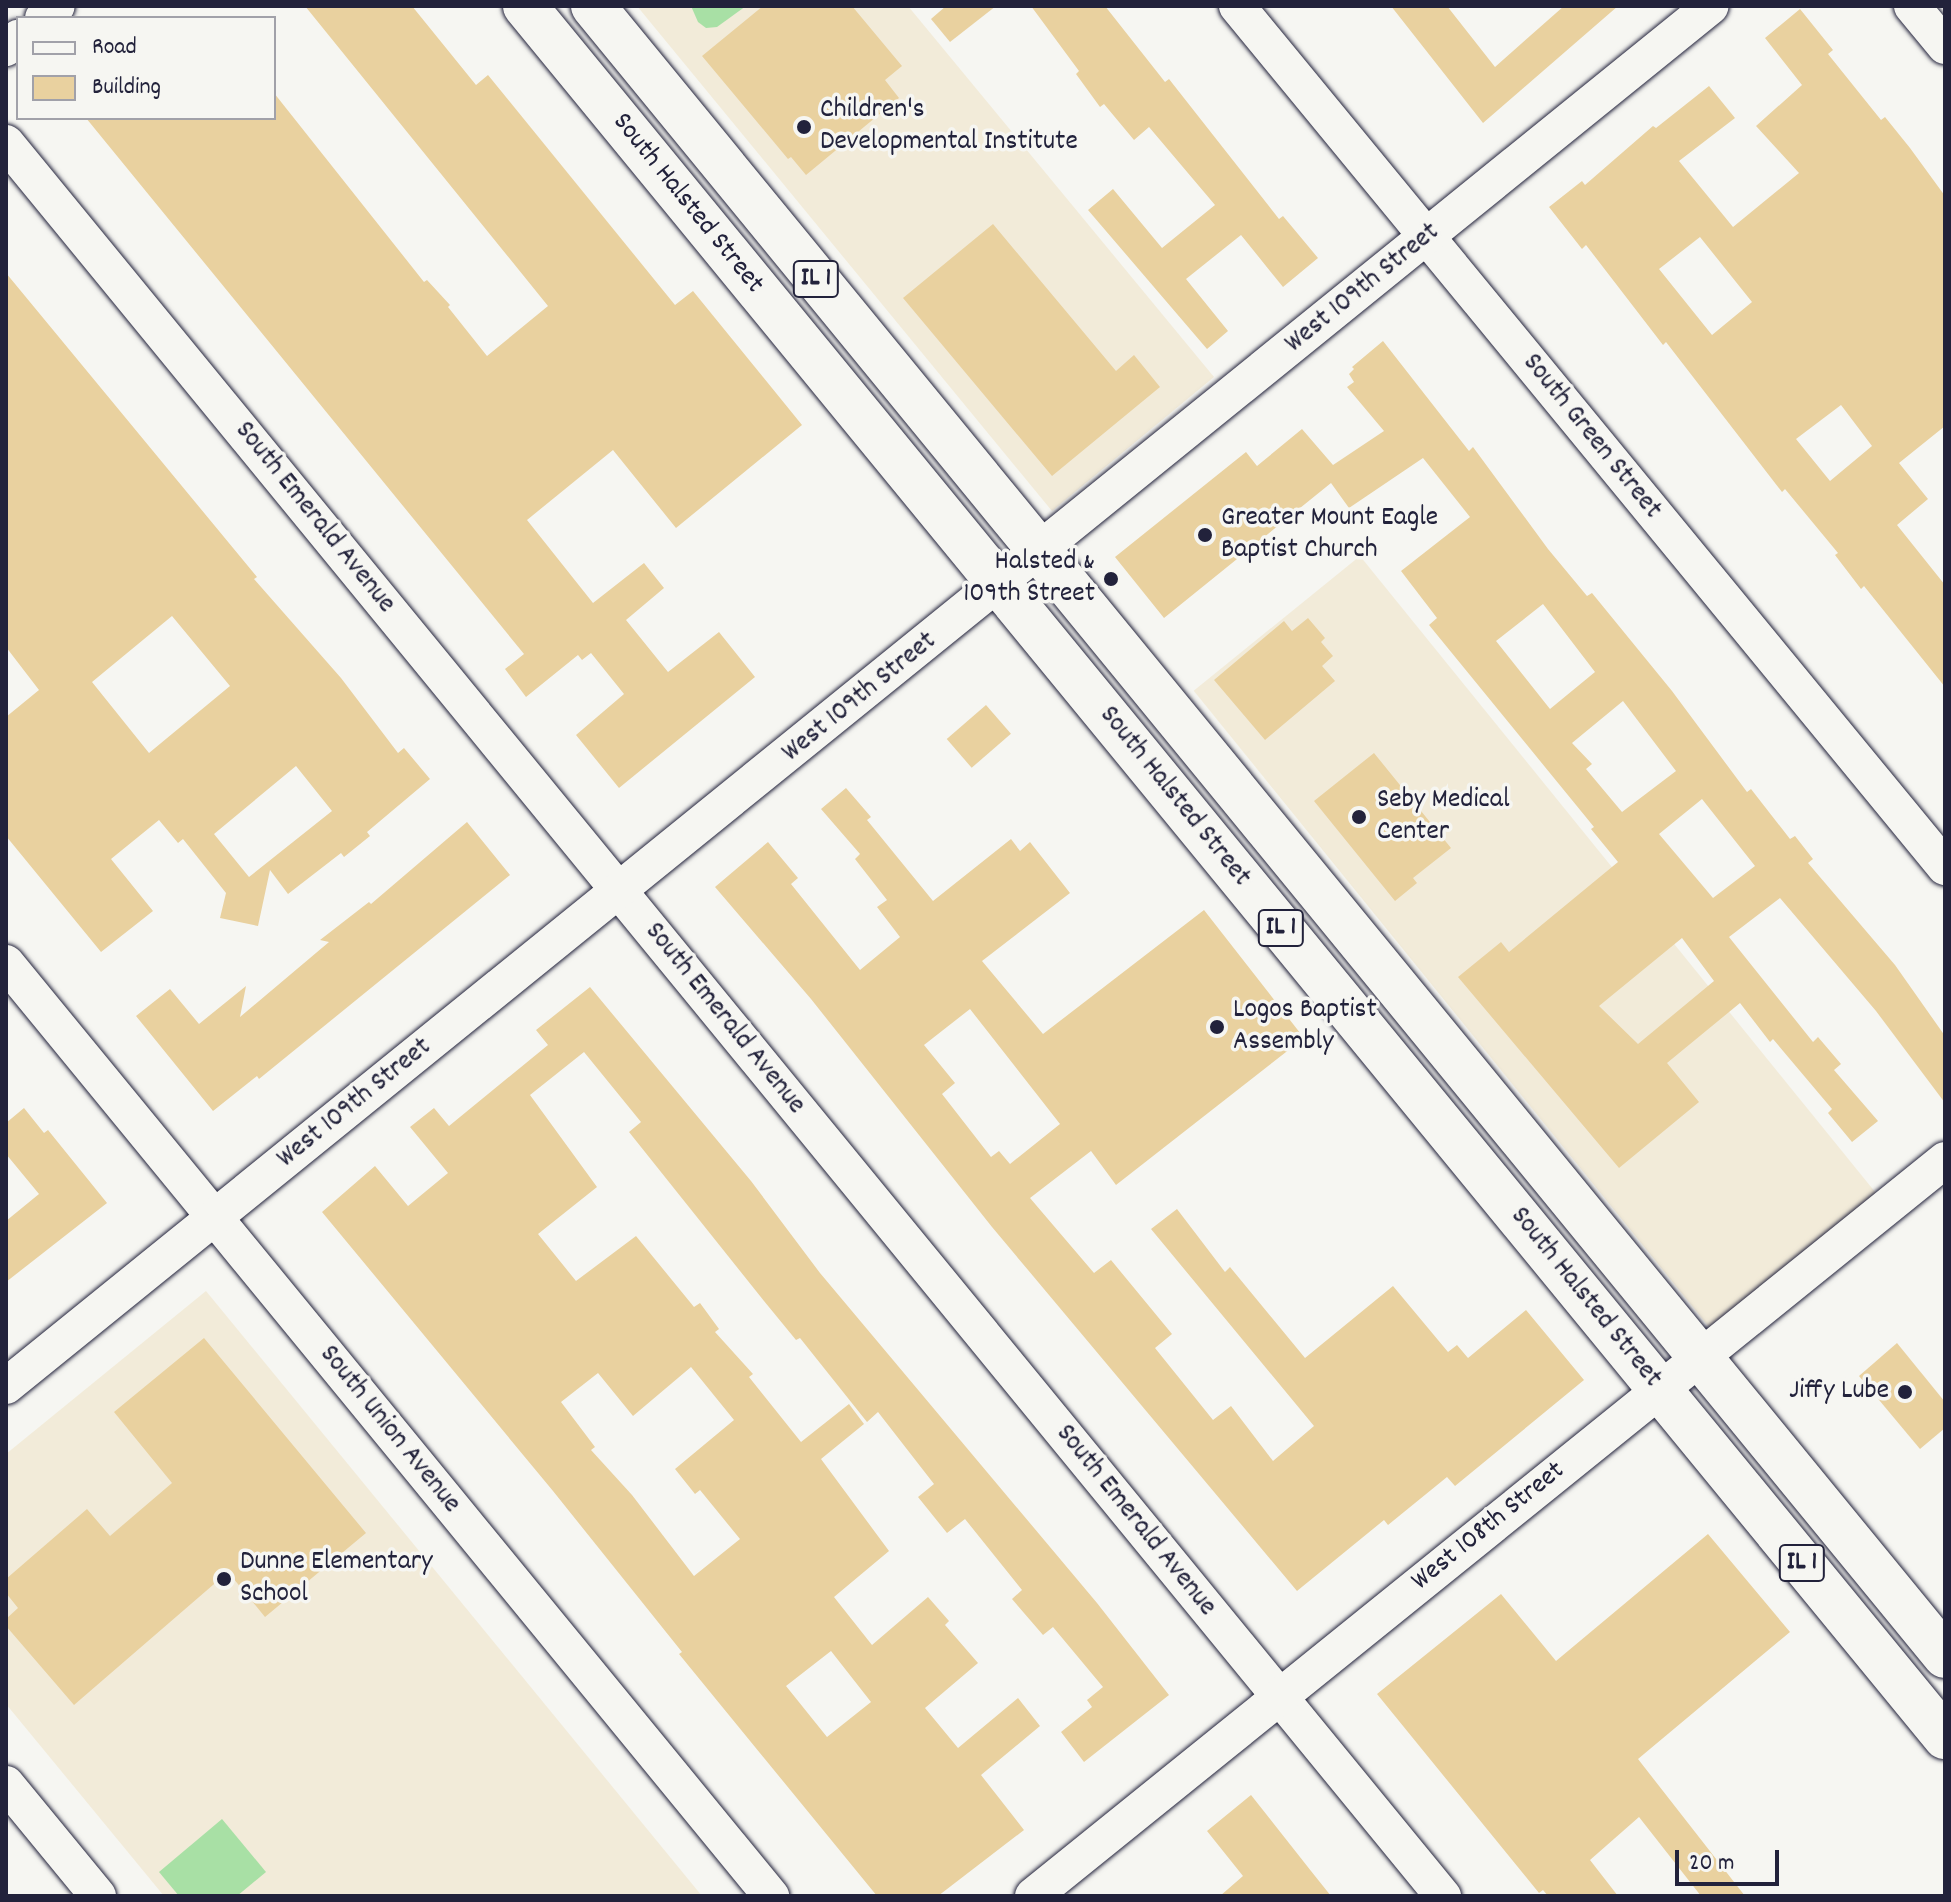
<!DOCTYPE html>
<html>
<head>
<meta charset="utf-8">
<style>
  body { margin:0 }
  #map { position:relative; width:1951px; height:1902px; overflow:hidden; background:#f6f6f2; font-family:Dekko,sans-serif }
  div>[style] { position:absolute }
  .built>* { inset:0; background:#f2ebd9; transform-origin:0 0 }
  .green>* { inset:0; background:#a8e0a5 }
  .building>* { inset:0; background:#e9d19f; transform-origin:0 0 }
  .roads { filter:drop-shadow(0 0 2px #22223b) drop-shadow(0 0 2px #22223b) }
  .street>* { height:36px; margin:-18px; padding:0 18px; transform-origin:18px; border-radius:18px; background:#f6f6f2 }
  .primary>* { height:44px; margin:-22px; padding:0 22px; transform-origin:22px; border-radius:22px; background:#f6f6f2 }
  .dots>* { width:22px; height:22px; translate:-50% -50%; box-sizing:border-box; border:4px solid #f6f6f2; border-radius:50% }
  span { translate:-50% -50%; white-space:nowrap; text-align:center; line-height:1.15; -webkit-text-stroke:7px #f6f6f2; paint-order:stroke }
  .shield-label span { padding:2px 6px; background:#f6f6f2; border:2px solid; border-radius:6px; -webkit-text-stroke-width:0 }
  .shield-label { font-size:26px; color:#22223b; font-weight:700 }
  .poi-label { font-size:28px; color:#22223b }
  .left { translate:0 -50%; text-align:left }
  .right { translate:-100% -50%; text-align:right }
  .street-label { font-size:28px; color:#22223b }
  .frame { position:absolute; inset:0; border:8px solid #22223b; pointer-events:none }
  .legend { position:absolute; left:16px; top:16px; width:260px; height:104px; box-sizing:border-box; background:#f6f6f2; border:2px solid #a1a1a9; margin:0; padding:10px 14px; list-style:none; font-size:24px; color:#22223b }
  .legend li { display:flex; align-items:center; gap:16px; height:40px }
  .legend b { width:40px; border:2px solid #a1a1a9 }
  .scale { position:absolute; left:1675px; top:1850px; width:104px; height:36px; box-sizing:border-box; border:4px solid #22223b; border-top:0; padding-left:10px; font-size:24px; line-height:28px; white-space:nowrap; color:#22223b; -webkit-text-stroke:6px #f6f6f2; paint-order:stroke }
</style>
</head>
<body>
<div id="map">
  <div class="built">
    <i style="clip-path:polygon(637px 6px,908px 6px,1214px 377px,1052px 511px)"></i>
    <i style="left:1360px;top:556px;width:833px;height:214px;rotate:51deg"></i>
    <i style="clip-path:polygon(206px 1291px,702px 1896px,164px 1896px,6px 1704px,6px 1454px)"></i>
  </div>
  <div class="green">
    <i style="clip-path:polygon(691px 6px,746px 6px,717px 27px,706px 28px,698px 22px)"></i>
    <i style="clip-path:polygon(222px 1819px,266px 1872px,237px 1896px,179px 1896px,159px 1872px)"></i>
  </div>
  <div class="building">
    <i style="clip-path:polygon(305px 6px,412px 6px,476px 85px,488px 75px,675px 305px,693px 291px,802px 425px,676px 528px,613px 450px,527px 520px,593px 603px,644px 563px,664px 588px,626px 620px,668px 672px,719px 632px,755px 677px,619px 788px,576px 735px,624px 694px,591px 653px,582px 660px,578px 655px,526px 697px,505px 669px,524px 654px,86px 118px,274px 118px,274px 93px,424px 282px,427px 280px,450px 305px,448px 307px,487px 356px,548px 306px)"></i>
    <i style="clip-path:polygon(763px 6px,852px 6px,902px 66px,885px 80px,899px 98px,806px 175px,791px 157px,788px 159px,702px 56px)"></i>
    <i style="clip-path:polygon(946px 6px,996px 6px,950px 42px,931px 19px)"></i>
    <i style="clip-path:polygon(1031px 6px,1105px 6px,1165px 82px,1169px 79px,1279px 219px,1283px 216px,1318px 258px,1283px 287px,1241px 235px,1186px 279px,1228px 331px,1207px 349px,1088px 210px,1113px 189px,1162px 248px,1215px 205px,1149px 127px,1134px 140px,1104px 104px,1100px 107px,1076px 74px,1079px 71px)"></i>
    <i style="clip-path:polygon(1391px 6px,1447px 6px,1495px 67px,1564px 6px,1618px 6px,1483px 123px)"></i>
    <i style="clip-path:polygon(evenodd,1800px 9px,1833px 50px,1828px 54px,1881px 120px,1885px 117px,1910px 148px,1945px 196px,1945px 426px,1899px 463px,1928px 499px,1897px 525px,1945px 585px,1945px 687px,1864px 586px,1861px 589px,1835px 555px,1838px 553px,1785px 489px,1782px 492px,1666px 342px,1663px 345px,1586px 245px,1582px 249px,1549px 207px,1582px 181px,1585px 185px,1653px 126px,1656px 128px,1709px 86px,1735px 118px,1679px 161px,1733px 227px,1799px 173px,1756px 126px,1802px 85px,1765px 38px,1800px 9px,1700px 237px,1752px 302px,1712px 335px,1659px 269px,1700px 237px,1800px 9px,1841px 405px,1872px 446px,1830px 481px,1796px 439px,1841px 405px)"></i>
    <i style="clip-path:polygon(993px 224px,1116px 371px,1134px 355px,1160px 387px,1052px 476px,903px 298px)"></i>
    <i style="clip-path:polygon(evenodd,6px 273px,257px 577px,254px 579px,341px 678px,398px 753px,404px 748px,430px 779px,367px 832px,370px 836px,344px 857px,341px 853px,288px 894px,270px 870px,258px 926px,220px 918px,226px 893px,183px 839px,178px 843px,159px 820px,111px 859px,153px 911px,101px 952px,6px 836px,6px 717px,39px 690px,6px 647px,6px 273px,172px 616px,230px 686px,149px 753px,92px 682px,172px 616px,6px 273px,296px 766px,332px 811px,249px 877px,214px 834px,296px 766px)"></i>
    <i style="clip-path:polygon(evenodd,1383px 341px,1469px 451px,1473px 447px,1548px 549px,1587px 596px,1592px 593px,1672px 691px,1747px 792px,1751px 789px,1790px 839px,1795px 836px,1813px 859px,1808px 863px,1895px 965px,1945px 1036px,1945px 1103px,1876px 1011px,1780px 898px,1729px 937px,1813px 1042px,1818px 1037px,1841px 1064px,1834px 1070px,1878px 1121px,1852px 1142px,1828px 1113px,1832px 1109px,1773px 1039px,1770px 1042px,1740px 1003px,1667px 1063px,1699px 1102px,1619px 1168px,1458px 977px,1501px 942px,1509px 952px,1618px 862px,1591px 829px,1594px 827px,1429px 625px,1437px 618px,1401px 571px,1470px 517px,1423px 458px,1349px 508px,1331px 483px,1164px 618px,1115px 557px,1246px 452px,1257px 466px,1302px 429px,1333px 465px,1384px 431px,1347px 387px,1354px 382px,1349px 374px,1354px 369px,1352px 367px,1383px 341px,1543px 604px,1595px 672px,1550px 709px,1496px 641px,1543px 604px,1383px 341px,1623px 701px,1676px 771px,1622px 812px,1586px 769px,1592px 764px,1572px 743px,1623px 701px,1383px 341px,1702px 799px,1755px 866px,1713px 898px,1659px 834px,1702px 799px,1383px 341px,1682px 938px,1714px 981px,1638px 1044px,1599px 1006px,1682px 938px)"></i>
    <i style="clip-path:polygon(1308px 618px,1325px 638px,1321px 642px,1333px 656px,1322px 666px,1335px 681px,1265px 740px,1214px 680px,1284px 621px,1292px 631px)"></i>
    <i style="left:986px;top:705px;width:38px;height:52px;rotate:49deg"></i>
    <i style="clip-path:polygon(1374px 753px,1451px 848px,1413px 878px,1417px 883px,1395px 901px,1314px 801px)"></i>
    <i style="clip-path:polygon(evenodd,846px 788px,871px 817px,867px 820px,933px 901px,1011px 839px,1020px 851px,1030px 842px,1070px 893px,982px 961px,1043px 1034px,1204px 910px,1304px 1038px,1116px 1185px,1091px 1151px,1030px 1198px,1094px 1273px,1111px 1260px,1172px 1334px,1155px 1348px,1213px 1420px,1231px 1406px,1273px 1461px,1314px 1426px,1151px 1229px,1177px 1209px,1225px 1272px,1230px 1267px,1305px 1358px,1393px 1286px,1448px 1352px,1457px 1345px,1468px 1358px,1526px 1310px,1584px 1380px,1455px 1486px,1447px 1477px,1388px 1525px,1384px 1520px,1297px 1591px,992px 1227px,811px 999px,715px 887px,768px 842px,798px 878px,791px 884px,860px 970px,900px 937px,877px 907px,887px 900px,855px 859px,860px 854px,821px 809px,846px 788px,970px 1009px,1060px 1124px,1010px 1164px,999px 1151px,991px 1157px,942px 1094px,955px 1083px,924px 1045px,970px 1009px)"></i>
    <i style="clip-path:polygon(467px 822px,510px 875px,259px 1079px,257px 1076px,213px 1111px,136px 1016px,170px 989px,199px 1024px,246px 986px,240px 1017px,329px 942px,320px 940px,369px 902px,371px 904px)"></i>
    <i style="clip-path:polygon(evenodd,590px 987px,751px 1181px,820px 1273px,1097px 1603px,1169px 1695px,1084px 1762px,1061px 1732px,1092px 1707px,1087px 1700px,1103px 1687px,1053px 1627px,1043px 1635px,1012px 1599px,1022px 1590px,965px 1519px,947px 1533px,918px 1497px,934px 1484px,878px 1412px,867px 1422px,800px 1338px,796px 1340px,764px 1301px,629px 1132px,641px 1122px,584px 1052px,530px 1095px,597px 1187px,538px 1234px,576px 1281px,636px 1236px,694px 1307px,700px 1303px,719px 1329px,715px 1332px,753px 1374px,749px 1377px,801px 1442px,849px 1404px,864px 1424px,821px 1459px,889px 1551px,834px 1597px,872px 1645px,928px 1597px,949px 1621px,945px 1625px,978px 1663px,925px 1708px,958px 1748px,1018px 1698px,1040px 1726px,981px 1775px,1024px 1830px,938px 1896px,877px 1896px,679px 1654px,682px 1652px,553px 1491px,322px 1212px,375px 1166px,408px 1206px,448px 1173px,410px 1127px,434px 1108px,449px 1126px,548px 1045px,536px 1030px,590px 987px,691px 1367px,734px 1420px,675px 1469px,695px 1494px,700px 1490px,740px 1539px,694px 1576px,632px 1495px,591px 1450px,595px 1447px,561px 1402px,598px 1373px,633px 1416px,691px 1367px,590px 987px,831px 1651px,871px 1702px,827px 1737px,786px 1686px,831px 1651px)"></i>
    <i style="clip-path:polygon(24px 1108px,44px 1133px,48px 1130px,107px 1203px,6px 1282px,6px 1221px,39px 1194px,6px 1154px,6px 1123px)"></i>
    <i style="clip-path:polygon(204px 1338px,366px 1533px,265px 1617px,228px 1572px,74px 1705px,6px 1626px,6px 1619px,18px 1608px,6px 1593px,6px 1579px,87px 1509px,110px 1536px,172px 1483px,114px 1412px)"></i>
    <i style="clip-path:polygon(1897px 1343px,1945px 1402px,1945px 1428px,1920px 1449px,1859px 1376px)"></i>
    <i style="clip-path:polygon(1708px 1534px,1790px 1632px,1638px 1759px,1745px 1896px,1701px 1896px,1639px 1817px,1590px 1860px,1618px 1896px,1548px 1896px,1543px 1890px,1539px 1893px,1377px 1694px,1501px 1594px,1556px 1661px)"></i>
    <i style="clip-path:polygon(1251px 1795px,1311px 1871px,1331px 1896px,1220px 1896px,1243px 1876px,1207px 1831px)"></i>
  </div>
  <div class="roads">
    <div class="street">
      <i style="left:1237px;top:6px;width:1115px;rotate:50.57deg"></i>
      <i style="left:1912px;top:6px;width:52px;rotate:50.5deg"></i>
      <i style="left:43px;top:18px;width:18px;rotate:-41deg"></i>
      <i style="left:6px;top:48px;width:16px;rotate:-40deg"></i>
      <i style="left:6px;top:143px;width:2267px;rotate:50.66deg"></i>
      <i style="left:6px;top:963px;width:1207px;rotate:50.65deg"></i>
      <i style="left:6px;top:1386px;width:2193px;rotate:-38.99deg"></i>
      <i style="left:6px;top:1784px;width:145px;rotate:50.6deg"></i>
      <i style="left:1033px;top:1896px;width:1172px;rotate:-38.9deg"></i>
    </div>
    <div class="primary">
      <i style="left:525px;top:6px;width:2239px;rotate:50.64deg"></i>
      <i style="left:593px;top:6px;width:2133px;rotate:50.67deg"></i>
    </div>
  </div>
  <div class="dots">
    <i style="left:804px;top:127px;background:#22223b"></i>
    <i style="left:1205px;top:535px;background:#22223b"></i>
    <i style="left:1111px;top:579px;background:#22223b"></i>
    <i style="left:1359px;top:817px;background:#22223b"></i>
    <i style="left:1217px;top:1027px;background:#22223b"></i>
    <i style="left:1905px;top:1392px;background:#22223b"></i>
    <i style="left:224px;top:1579px;background:#22223b"></i>
  </div>
  <div class="shield-label">
    <span style="left:816px;top:279px">IL 1</span>
    <span style="left:1281px;top:928px">IL 1</span>
    <span style="left:1802px;top:1563px">IL 1</span>
  </div>
  <div class="poi-label">
    <span class="left" style="left:820px;top:127px">Children's<br>Developmental Institute</span>
    <span class="left" style="left:1221px;top:535px">Greater Mount Eagle<br>Baptist Church</span>
    <span class="right" style="left:1095px;top:579px">Halsted &amp;<br>109th Street</span>
    <span class="left" style="left:1377px;top:817px">Seby Medical<br>Center</span>
    <span class="left" style="left:1233px;top:1027px">Logos Baptist<br>Assembly</span>
    <span class="right" style="left:1889px;top:1392px">Jiffy Lube</span>
    <span class="left" style="left:240px;top:1579px">Dunne Elementary<br>School</span>
  </div>
  <div class="street-label">
    <span style="left:687px;top:204px;rotate:51deg">South Halsted Street</span>
    <span style="left:1363px;top:289px;rotate:-39deg">West 109th Street</span>
    <span style="left:1591px;top:437px;rotate:51deg">South Green Street</span>
    <span style="left:314px;top:518px;rotate:51deg">South Emerald Avenue</span>
    <span style="left:860px;top:698px;rotate:-39deg">West 109th Street</span>
    <span style="left:1174px;top:797px;rotate:51deg">South Halsted Street</span>
    <span style="left:724px;top:1019px;rotate:51deg">South Emerald Avenue</span>
    <span style="left:355px;top:1104px;rotate:-39deg">West 109th Street</span>
    <span style="left:1585px;top:1298px;rotate:51deg">South Halsted Street</span>
    <span style="left:389px;top:1430px;rotate:51deg">South Union Avenue</span>
    <span style="left:1135px;top:1521px;rotate:51deg">South Emerald Avenue</span>
    <span style="left:1489px;top:1527px;rotate:-39deg">West 108th Street</span>
  </div>
  <div class="frame"></div>
  <ul class="legend">
  <li><b style="height:10px;background:#f6f6f2"></b>Road</li>
  <li><b style="height:22px;background:#e9d19f"></b>Building</li>
  </ul>
  <div class="scale">20 m</div>
</div>
</body>
</html>
